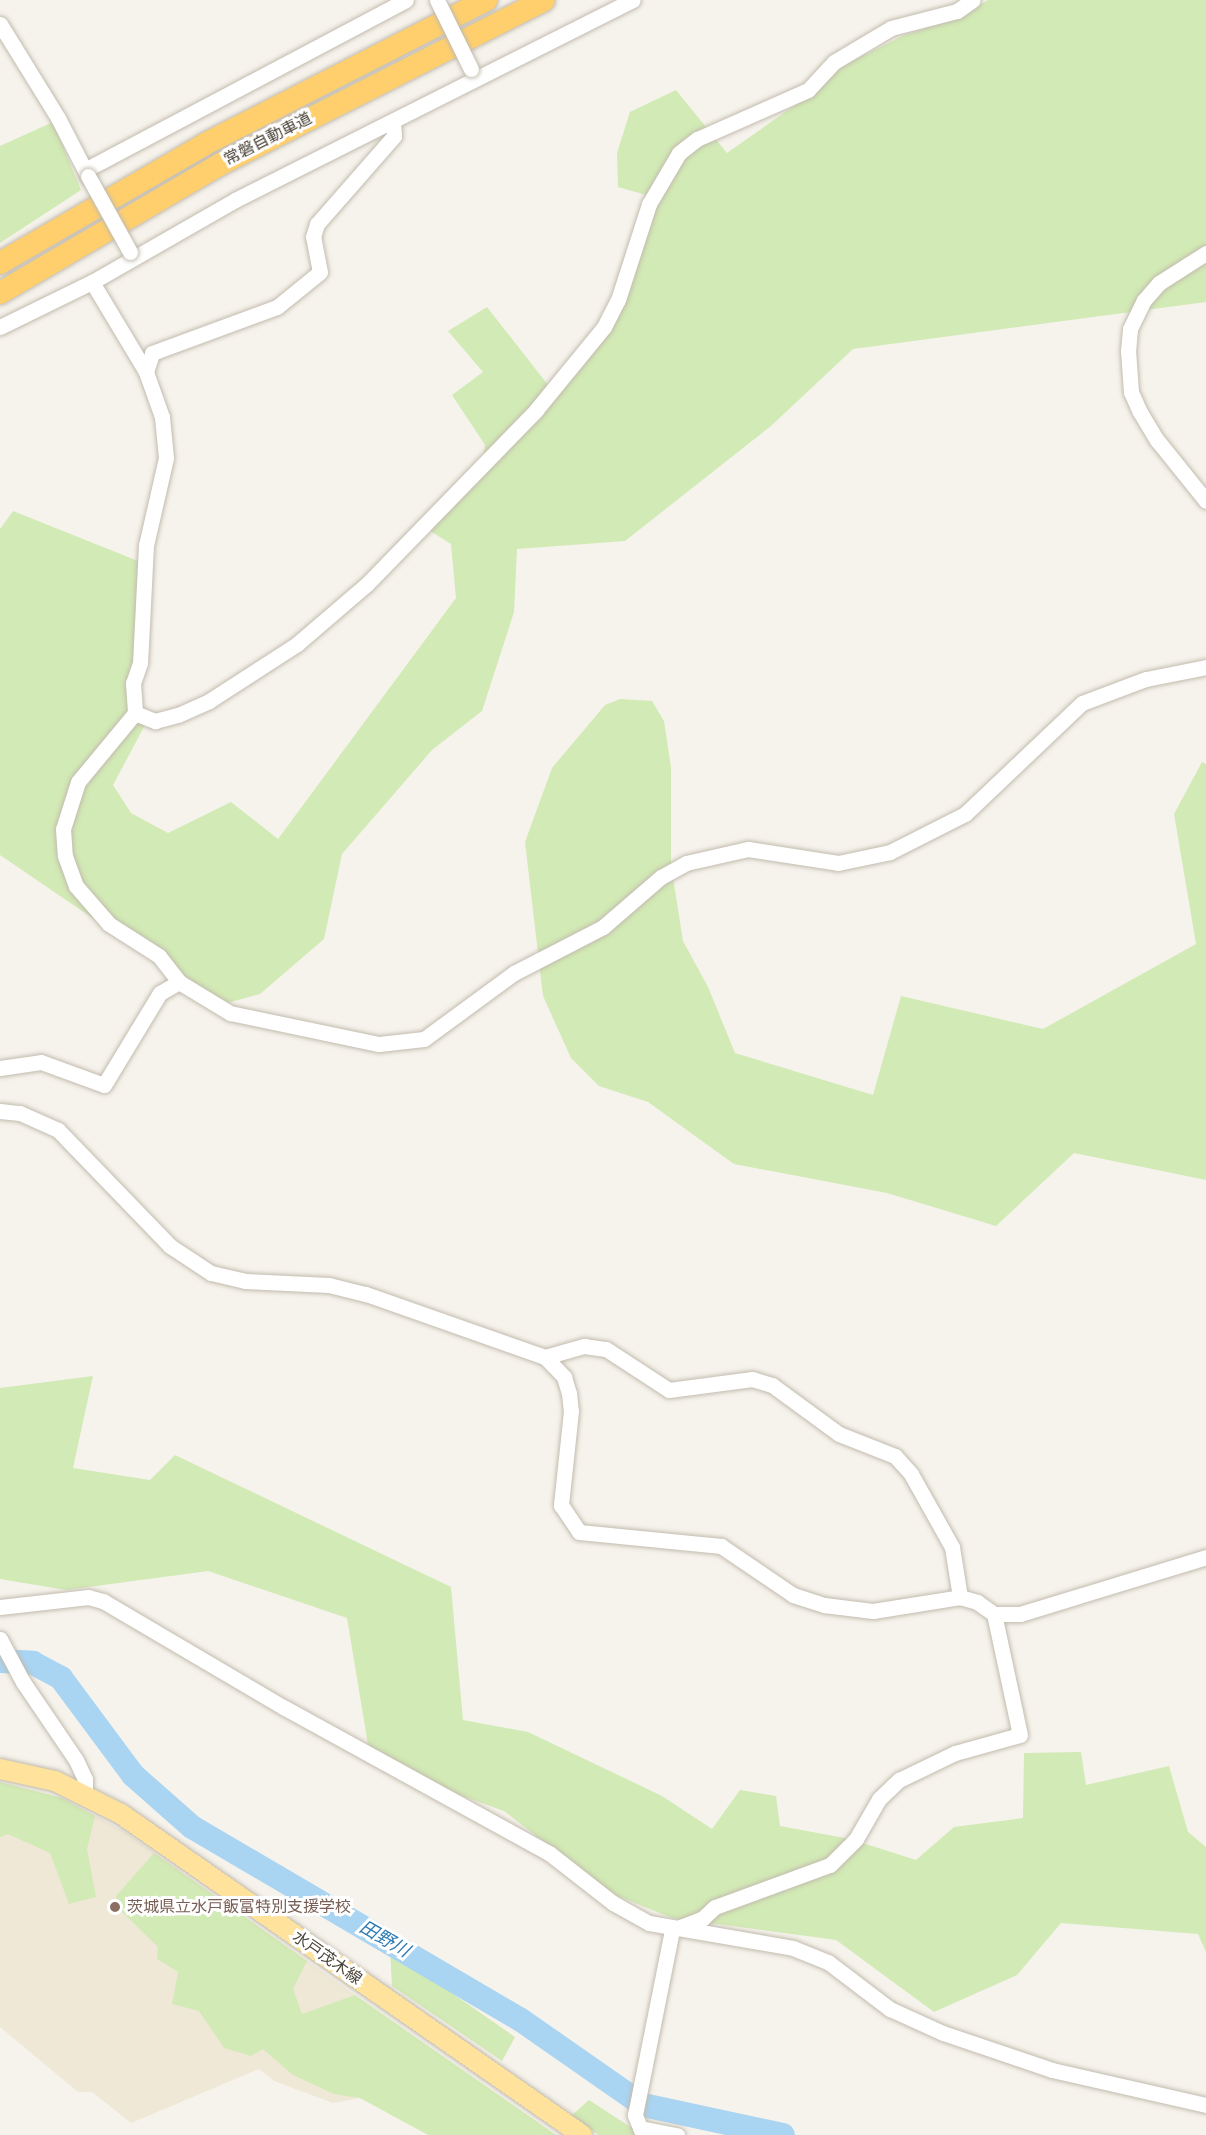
<!DOCTYPE html>
<html>
<head>
<meta charset="utf-8">
<style>
  body { margin:0 }
  #map { position:relative; width:1206px; height:2135px; overflow:hidden; background:#f6f3ec; font-family:"Alegreya Sans","Noto Sans JP",sans-serif }
  div>[style] { position:absolute }
  .education>* { inset:0; background:#efe8d6 }
  .green>* { inset:0; background:#d2eab5 }
  .river>* { height:24px; margin:-12px; padding:0 12px; transform-origin:12px; border-radius:12px; background:#a9d4f2 }
  .roads { filter:drop-shadow(0 0 2px #c2bbae) drop-shadow(0 0 2px #c2bbae) }
  .minor>* { height:15px; margin:-7.5px; padding:0 7.5px; transform-origin:7.5px; border-radius:7.5px; background:#fff }
  .major>* { height:20px; margin:-10px; padding:0 10px; transform-origin:10px; border-radius:10px; background:#ffe39c }
  .highway>* { height:22px; margin:-11px; padding:0 11px; transform-origin:11px; border-radius:11px; background:#ffcf6e }
  .bridges { filter:drop-shadow(0 0 2px #c2bbae) drop-shadow(0 0 2px #c2bbae) }
  .minor-bridge>* { height:15px; margin:-7.5px; padding:0 7.5px; transform-origin:7.5px; border-radius:7.5px; background:#fff }
  .dots>* { width:16px; height:16px; translate:-50% -50%; box-sizing:border-box; border:3px solid #fff; border-radius:50% }
  span { translate:-50% -50%; white-space:nowrap; text-align:center; line-height:1.15; -webkit-text-stroke:6px #fff; paint-order:stroke }
  .street-label { font-size:16px; color:#4b4439 }
  .education-label { font-size:16px; color:#785e54 }
  .left { translate:0 -50%; text-align:left }
  .water-label { font-size:18px; color:#2e7ab2; font-style:italic }
</style>
</head>
<body>
<div id="map">
  <div class="education">
    <i style="clip-path:polygon(0 1782px,62px 1798px,125px 1832px,355px 1995px,363px 2008px,360px 2098px,333px 2103px,274px 2081px,259px 2069px,131px 2123px,92px 2092px,78px 2092px,0 2027px)"></i>
  </div>
  <div class="green">
    <i style="clip-path:polygon(988px 0,1206px 0,1206px 302px,853px 349px,771px 426px,625px 541px,517px 549px,514px 612px,482px 711px,432px 750px,342px 854px,324px 939px,260px 994px,220px 1005px,0 855px,0 529px,13px 511px,138px 561px,136px 660px,128px 684px,145px 725px,113px 785px,131px 813px,168px 833px,231px 802px,278px 839px,456px 598px,451px 544px,427px 529px,480px 478px,485px 445px,452px 395px,483px 372px,448px 331px,487px 307px,555px 394px,610px 330px,657px 198px,618px 187px,617px 153px,630px 112px,676px 90px,727px 153px,808px 96px,839px 68px,902px 36px,960px 17px)"></i>
    <i style="clip-path:polygon(53px 122px,81px 190px,0 243px,0 146px)"></i>
    <i style="clip-path:polygon(620px 699px,652px 701px,664px 721px,671px 767px,671px 865px,683px 941px,708px 987px,735px 1053px,873px 1095px,901px 996px,1043px 1029px,1196px 944px,1174px 814px,1202px 762px,1206px 764px,1206px 1180px,1074px 1153px,996px 1226px,887px 1193px,734px 1164px,648px 1102px,599px 1086px,571px 1058px,543px 996px,525px 842px,552px 768px,605px 705px)"></i>
    <i style="clip-path:polygon(93px 1376px,73px 1468px,150px 1480px,175px 1455px,451px 1587px,463px 1720px,528px 1732px,662px 1796px,712px 1829px,740px 1790px,776px 1796px,780px 1826px,850px 1839px,916px 1860px,954px 1827px,1023px 1818px,1024px 1753px,1081px 1752px,1086px 1785px,1169px 1766px,1188px 1832px,1206px 1847px,1206px 1952px,1198px 1934px,1061px 1923px,1017px 1975px,934px 2012px,836px 1940px,672px 1918px,608px 1892px,504px 1811px,371px 1763px,347px 1618px,208px 1571px,66px 1590px,0 1579px,0 1388px)"></i>
    <i style="clip-path:polygon(0 1782px,62px 1798px,95px 1816px,87px 1849px,96px 1897px,69px 1904px,50px 1853px,8px 1834px,0 1837px)"></i>
    <i style="clip-path:polygon(154px 1853px,307px 1961px,293px 1989px,302px 2014px,355px 1995px,556px 2135px,428px 2135px,360px 2098px,334px 2094px,293px 2075px,263px 2049px,251px 2056px,224px 2048px,199px 2011px,172px 2004px,178px 1972px,157px 1959px,158px 1947px,122px 1912px,116px 1896px)"></i>
    <i style="clip-path:polygon(390px 1950px,515px 2037px,502px 2061px,392px 1986px)"></i>
    <i style="clip-path:polygon(589px 2100px,635px 2130px,644px 2135px,598px 2135px,572px 2115px)"></i>
  </div>
  <div class="river">
    <i style="left:0;top:1661px;width:33px;rotate:3deg"></i>
    <i style="left:33px;top:1663px;width:32px;rotate:28deg"></i>
    <i style="left:61px;top:1678px;width:121px;rotate:53.4deg"></i>
    <i style="left:133px;top:1775px;width:79px;rotate:41.4deg"></i>
    <i style="left:192px;top:1827px;width:381px;rotate:30.4deg"></i>
    <i style="left:521px;top:2020px;width:149px;rotate:34.9deg"></i>
    <i style="left:643px;top:2105px;width:143px;rotate:12.1deg"></i>
  </div>
  <div class="roads">
    <div class="minor">
      <i style="left:0;top:24px;width:110px;rotate:58.3deg"></i>
      <i style="left:58px;top:118px;width:65px;rotate:62.7deg"></i>
      <i style="left:85px;top:170px;width:363px;rotate:-27.9deg"></i>
      <i style="left:1206px;top:253px;width:56px;rotate:147.4deg"></i>
      <i style="left:1159px;top:283px;width:23px;rotate:131deg"></i>
      <i style="left:1144px;top:300px;width:32px;rotate:116deg"></i>
      <i style="left:1130px;top:329px;width:21px;rotate:95deg"></i>
      <i style="left:1128px;top:350px;width:42px;rotate:85.9deg"></i>
      <i style="left:1131px;top:392px;width:22px;rotate:66deg"></i>
      <i style="left:1140px;top:412px;width:33px;rotate:59deg"></i>
      <i style="left:1157px;top:440px;width:78px;rotate:51.2deg"></i>
      <i style="left:92px;top:282px;width:105px;rotate:59deg"></i>
      <i style="left:146px;top:372px;width:48px;rotate:70.4deg"></i>
      <i style="left:162px;top:417px;width:41px;rotate:84.4deg"></i>
      <i style="left:166px;top:458px;width:89px;rotate:102.9deg"></i>
      <i style="left:146px;top:545px;width:118px;rotate:92.9deg"></i>
      <i style="left:140px;top:663px;width:21px;rotate:109deg"></i>
      <i style="left:133px;top:683px;width:30px;rotate:86deg"></i>
      <i style="left:135px;top:713px;width:89px;rotate:129.6deg"></i>
      <i style="left:78px;top:782px;width:49px;rotate:107.7deg"></i>
      <i style="left:63px;top:829px;width:27px;rotate:86deg"></i>
      <i style="left:65px;top:856px;width:32px;rotate:70deg"></i>
      <i style="left:76px;top:886px;width:50px;rotate:49deg"></i>
      <i style="left:109px;top:924px;width:59px;rotate:32.6deg"></i>
      <i style="left:159px;top:956px;width:33px;rotate:52deg"></i>
      <i style="left:179px;top:982px;width:60px;rotate:31.3deg"></i>
      <i style="left:230px;top:1013px;width:152px;rotate:11.8deg"></i>
      <i style="left:379px;top:1044px;width:45px;rotate:-6.3deg"></i>
      <i style="left:424px;top:1039px;width:112px;rotate:-36.3deg"></i>
      <i style="left:514px;top:973px;width:100px;rotate:-27.3deg"></i>
      <i style="left:603px;top:927px;width:77px;rotate:-40.8deg"></i>
      <i style="left:661px;top:877px;width:29px;rotate:-29deg"></i>
      <i style="left:686px;top:863px;width:64px;rotate:-12.7deg"></i>
      <i style="left:748px;top:849px;width:91px;rotate:8.8deg"></i>
      <i style="left:838px;top:863px;width:53px;rotate:-11.9deg"></i>
      <i style="left:890px;top:852px;width:84px;rotate:-26.9deg"></i>
      <i style="left:965px;top:814px;width:161px;rotate:-43.5deg"></i>
      <i style="left:1082px;top:703px;width:68px;rotate:-20.6deg"></i>
      <i style="left:1146px;top:679px;width:61px;rotate:-11.3deg"></i>
      <i style="left:0;top:327px;width:102px;rotate:-26.1deg"></i>
      <i style="left:92px;top:282px;width:165px;rotate:-29.8deg"></i>
      <i style="left:235px;top:200px;width:445px;rotate:-26.7deg"></i>
      <i style="left:146px;top:372px;width:20px;rotate:-72deg"></i>
      <i style="left:152px;top:353px;width:133px;rotate:-20.2deg"></i>
      <i style="left:277px;top:307px;width:55px;rotate:-39.1deg"></i>
      <i style="left:320px;top:272px;width:36px;rotate:-101deg"></i>
      <i style="left:313px;top:237px;width:14px;rotate:-73deg"></i>
      <i style="left:317px;top:224px;width:117px;rotate:-48.8deg"></i>
      <i style="left:394px;top:136px;width:13px;rotate:-94deg"></i>
      <i style="left:135px;top:713px;width:22px;rotate:22deg"></i>
      <i style="left:155px;top:721px;width:24px;rotate:-15deg"></i>
      <i style="left:178px;top:715px;width:34px;rotate:-24deg"></i>
      <i style="left:209px;top:701px;width:105px;rotate:-32.9deg"></i>
      <i style="left:297px;top:644px;width:92px;rotate:-40.6deg"></i>
      <i style="left:367px;top:584px;width:243px;rotate:-45.8deg"></i>
      <i style="left:536px;top:410px;width:107px;rotate:-50.7deg"></i>
      <i style="left:604px;top:327px;width:30px;rotate:-63deg"></i>
      <i style="left:618px;top:300px;width:101px;rotate:-72.1deg"></i>
      <i style="left:649px;top:204px;width:59px;rotate:-59.5deg"></i>
      <i style="left:679px;top:153px;width:23px;rotate:-38deg"></i>
      <i style="left:697px;top:139px;width:121px;rotate:-23.8deg"></i>
      <i style="left:808px;top:90px;width:38px;rotate:-47deg"></i>
      <i style="left:834px;top:62px;width:66px;rotate:-30.8deg"></i>
      <i style="left:891px;top:28px;width:68px;rotate:-14.4deg"></i>
      <i style="left:957px;top:11px;width:19px;rotate:-35deg"></i>
      <i style="left:0;top:1068px;width:41px;rotate:-8.3deg"></i>
      <i style="left:41px;top:1062px;width:67px;rotate:20.1deg"></i>
      <i style="left:104px;top:1085px;width:108px;rotate:-58.7deg"></i>
      <i style="left:160px;top:993px;width:22px;rotate:-30deg"></i>
      <i style="left:0;top:1111px;width:20px;rotate:6deg"></i>
      <i style="left:20px;top:1113px;width:42px;rotate:24.1deg"></i>
      <i style="left:58px;top:1130px;width:161px;rotate:46deg"></i>
      <i style="left:170px;top:1246px;width:49px;rotate:33.4deg"></i>
      <i style="left:211px;top:1273px;width:35px;rotate:13deg"></i>
      <i style="left:245px;top:1281px;width:84px;rotate:2.7deg"></i>
      <i style="left:329px;top:1285px;width:38px;rotate:14deg"></i>
      <i style="left:366px;top:1294px;width:190px;rotate:19.4deg"></i>
      <i style="left:545px;top:1357px;width:28px;rotate:46deg"></i>
      <i style="left:564px;top:1377px;width:17px;rotate:73deg"></i>
      <i style="left:569px;top:1393px;width:18px;rotate:84deg"></i>
      <i style="left:571px;top:1411px;width:95px;rotate:96.1deg"></i>
      <i style="left:561px;top:1505px;width:32px;rotate:56deg"></i>
      <i style="left:579px;top:1532px;width:143px;rotate:5.6deg"></i>
      <i style="left:721px;top:1546px;width:87px;rotate:34.2deg"></i>
      <i style="left:793px;top:1595px;width:33px;rotate:18deg"></i>
      <i style="left:824px;top:1605px;width:49px;rotate:7deg"></i>
      <i style="left:873px;top:1611px;width:88px;rotate:-9.1deg"></i>
      <i style="left:960px;top:1597px;width:18px;rotate:16deg"></i>
      <i style="left:977px;top:1602px;width:21px;rotate:35deg"></i>
      <i style="left:994px;top:1614px;width:26px"></i>
      <i style="left:1020px;top:1614px;width:195px;rotate:-17deg"></i>
      <i style="left:545px;top:1357px;width:41px;rotate:-15.8deg"></i>
      <i style="left:584px;top:1346px;width:22px;rotate:8deg"></i>
      <i style="left:606px;top:1349px;width:75px;rotate:33.1deg"></i>
      <i style="left:669px;top:1390px;width:84px;rotate:-7.5deg"></i>
      <i style="left:752px;top:1379px;width:21px;rotate:17deg"></i>
      <i style="left:772px;top:1385px;width:83px;rotate:36.2deg"></i>
      <i style="left:839px;top:1434px;width:60px;rotate:21.4deg"></i>
      <i style="left:895px;top:1456px;width:24px;rotate:48deg"></i>
      <i style="left:911px;top:1474px;width:84px;rotate:60.7deg"></i>
      <i style="left:952px;top:1547px;width:51px;rotate:80.9deg"></i>
      <i style="left:0;top:1607px;width:89px;rotate:-6.5deg"></i>
      <i style="left:88px;top:1597px;width:16px;rotate:15deg"></i>
      <i style="left:103px;top:1601px;width:211px;rotate:30.5deg"></i>
      <i style="left:285px;top:1708px;width:301px;rotate:28.8deg"></i>
      <i style="left:549px;top:1853px;width:81px;rotate:38deg"></i>
      <i style="left:613px;top:1903px;width:41px;rotate:29.1deg"></i>
      <i style="left:649px;top:1923px;width:146px;rotate:9.8deg"></i>
      <i style="left:793px;top:1948px;width:38px;rotate:22deg"></i>
      <i style="left:828px;top:1962px;width:78px;rotate:37.2deg"></i>
      <i style="left:890px;top:2009px;width:58px;rotate:24.4deg"></i>
      <i style="left:943px;top:2033px;width:115px;rotate:18.7deg"></i>
      <i style="left:1052px;top:2070px;width:158px;rotate:12.8deg"></i>
      <i style="left:0;top:1639px;width:49px;rotate:61.9deg"></i>
      <i style="left:23px;top:1682px;width:94px;rotate:55.8deg"></i>
      <i style="left:76px;top:1760px;width:21px;rotate:65deg"></i>
      <i style="left:85px;top:1779px;width:15px;rotate:90deg"></i>
      <i style="left:675px;top:1929px;width:30px;rotate:-21deg"></i>
      <i style="left:703px;top:1918px;width:16px;rotate:-43deg"></i>
      <i style="left:715px;top:1907px;width:122px;rotate:-20.1deg"></i>
      <i style="left:830px;top:1865px;width:37px;rotate:-45deg"></i>
      <i style="left:856px;top:1839px;width:46px;rotate:-60.1deg"></i>
      <i style="left:879px;top:1799px;width:28px;rotate:-44deg"></i>
      <i style="left:899px;top:1780px;width:62px;rotate:-25.7deg"></i>
      <i style="left:955px;top:1753px;width:67px;rotate:-15.5deg"></i>
      <i style="left:1020px;top:1735px;width:124px;rotate:-102.1deg"></i>
      <i style="left:640px;top:2128px;width:38px;rotate:11deg"></i>
      <i style="left:643px;top:2135px;width:22px;rotate:-112deg"></i>
      <i style="left:635px;top:2115px;width:189px;rotate:-78.7deg"></i>
    </div>
    <div class="major">
      <i style="left:0;top:1769px;width:56px;rotate:12.3deg"></i>
      <i style="left:55px;top:1781px;width:74px;rotate:26.6deg"></i>
      <i style="left:121px;top:1814px;width:562px;rotate:34.85deg"></i>
    </div>
    <div class="highway">
      <i style="left:0;top:263px;width:237px;rotate:-30.1deg"></i>
      <i style="left:205px;top:144px;width:316px;rotate:-27.1deg"></i>
      <i style="left:0;top:293px;width:254px;rotate:-30.3deg"></i>
      <i style="left:219px;top:165px;width:364px;rotate:-26.9deg"></i>
    </div>
  </div>
  <div class="bridges">
    <div class="minor-bridge">
      <i style="left:437px;top:0;width:77px;rotate:63.8deg"></i>
      <i style="left:88px;top:176px;width:87px;rotate:61.1deg"></i>
    </div>
  </div>
  <div class="dots">
    <i style="left:115px;top:1907px;background:#8d6e63"></i>
  </div>
  <div class="street-label">
    <span style="left:268px;top:139px;rotate:-27deg">常磐自動車道</span>
    <span style="left:327px;top:1958px;rotate:35deg">水戸茂木線</span>
  </div>
  <div class="education-label">
    <span class="left" style="left:127px;top:1907px">茨城県立水戸飯富特別支援学校</span>
  </div>
  <div class="water-label">
    <span style="left:384px;top:1940px;rotate:30deg">田野川</span>
  </div>
</div>
</body>
</html>
